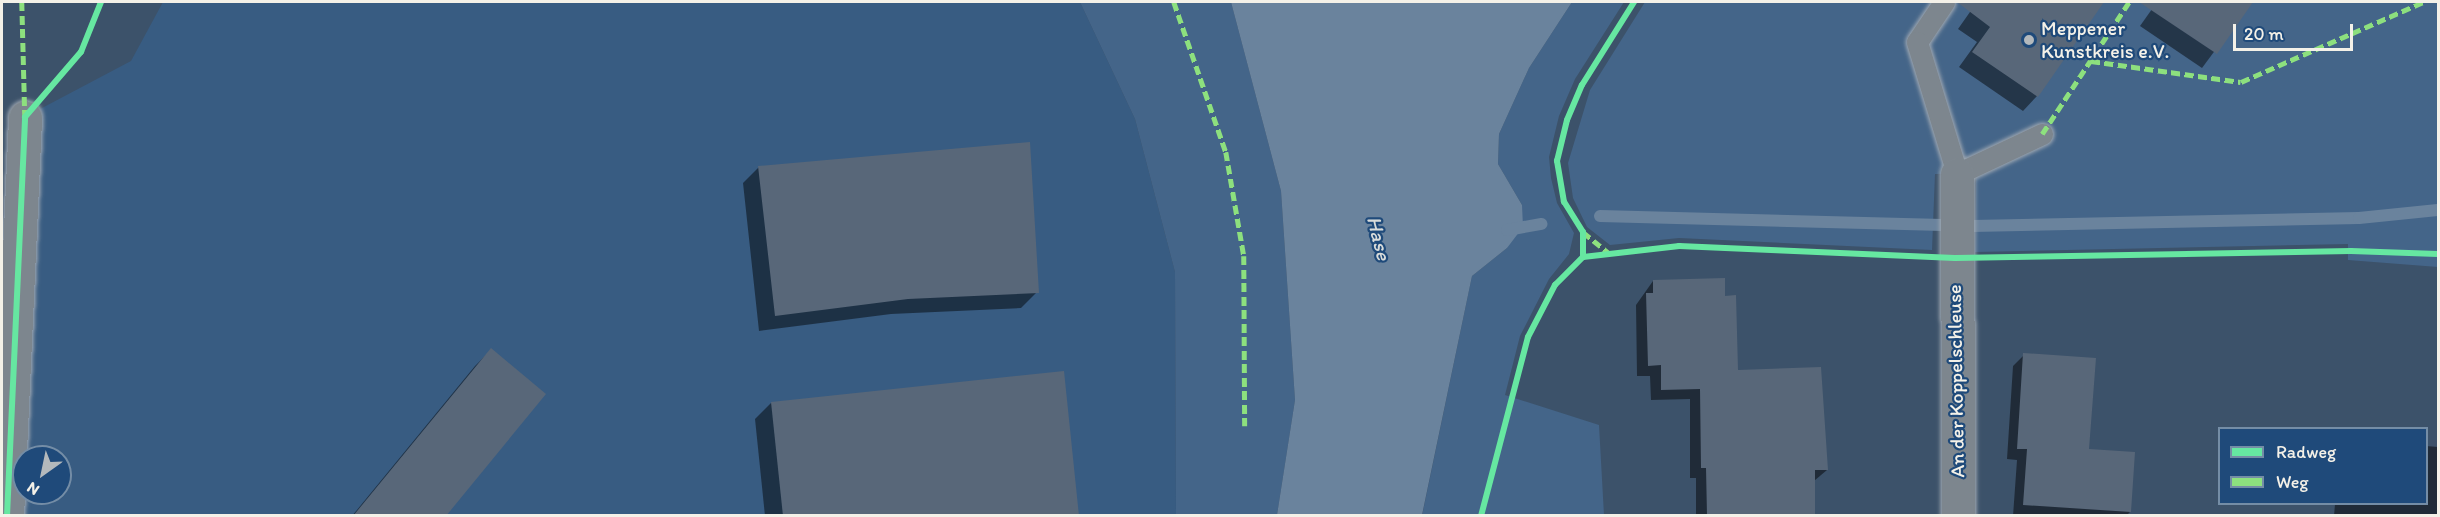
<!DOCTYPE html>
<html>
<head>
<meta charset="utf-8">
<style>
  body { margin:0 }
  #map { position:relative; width:2440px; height:517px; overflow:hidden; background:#3c526a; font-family:Itim,sans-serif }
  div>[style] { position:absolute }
  .built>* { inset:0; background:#385c82 }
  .green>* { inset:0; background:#446589 }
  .water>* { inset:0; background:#6a839d }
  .shadow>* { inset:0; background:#0007 }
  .stream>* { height:12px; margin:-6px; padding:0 6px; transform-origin:6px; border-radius:6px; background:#6a839d }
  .building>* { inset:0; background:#586779 }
  .roads { filter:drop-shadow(0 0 2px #9fa8b2) drop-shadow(0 0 2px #9fa8b2) }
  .service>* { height:21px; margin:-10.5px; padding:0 10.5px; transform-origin:10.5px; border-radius:10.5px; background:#7d868e }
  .minor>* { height:33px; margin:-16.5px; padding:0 16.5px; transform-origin:16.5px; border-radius:16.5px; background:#7d868e }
  .quiet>* { height:4.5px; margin-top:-2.25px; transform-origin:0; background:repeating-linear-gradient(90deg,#8de07e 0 9px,transparent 0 13.5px) }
  .cycleway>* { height:6px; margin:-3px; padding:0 3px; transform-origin:3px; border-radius:3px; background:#66e7a1 }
  .dots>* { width:16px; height:16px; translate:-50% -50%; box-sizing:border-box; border:3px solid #1f4a7a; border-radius:50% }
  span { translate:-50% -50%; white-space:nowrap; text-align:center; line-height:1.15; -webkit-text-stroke:4.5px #1f4a7a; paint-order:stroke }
  .poi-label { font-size:20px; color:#f4f1e8 }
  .left { translate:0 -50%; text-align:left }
  .street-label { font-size:20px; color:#f4f1e8 }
  .water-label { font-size:21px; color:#d9dcda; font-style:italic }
  .frame { position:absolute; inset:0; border:3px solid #f4f1e8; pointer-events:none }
  .legend { position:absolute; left:2218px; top:427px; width:210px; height:78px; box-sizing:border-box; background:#1f4a7a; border:2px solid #748da6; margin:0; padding:8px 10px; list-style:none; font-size:18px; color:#f4f1e8 }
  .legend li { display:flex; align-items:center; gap:12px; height:30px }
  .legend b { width:30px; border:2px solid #748da6 }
  .north { position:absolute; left:12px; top:445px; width:60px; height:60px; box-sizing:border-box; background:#1f4a7a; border:2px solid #748da6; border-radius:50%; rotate:213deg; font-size:16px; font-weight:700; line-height:24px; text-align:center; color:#f4f1e8 }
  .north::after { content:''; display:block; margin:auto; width:21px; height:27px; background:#b4b9bc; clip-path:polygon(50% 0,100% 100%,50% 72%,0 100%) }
  .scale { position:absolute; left:2233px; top:24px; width:120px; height:27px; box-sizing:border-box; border:3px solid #f4f1e8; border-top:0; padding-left:8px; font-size:18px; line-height:21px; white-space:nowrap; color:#f4f1e8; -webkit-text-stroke:4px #1f4a7a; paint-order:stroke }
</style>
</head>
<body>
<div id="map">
  <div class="built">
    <i style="clip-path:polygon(evenodd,163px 2px,1080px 2px,1135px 119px,1175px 272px,1176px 515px,7px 516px,25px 117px,131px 61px,163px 2px,24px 457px,60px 457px,60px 493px,24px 493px,24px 457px)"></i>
  </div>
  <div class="green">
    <i style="clip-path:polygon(1080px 2px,1231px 2px,1281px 191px,1295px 400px,1277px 515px,1176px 515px,1175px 272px,1135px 119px)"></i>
    <i style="clip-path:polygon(1572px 2px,1624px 2px,1575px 79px,1559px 116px,1549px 157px,1551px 178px,1557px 203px,1574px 233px,1569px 254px,1549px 279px,1520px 336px,1505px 395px,1599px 425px,1604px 515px,1422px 516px,1472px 276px,1507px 248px,1522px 205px,1498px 164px,1499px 134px,1529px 68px)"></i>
    <i style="clip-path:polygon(1645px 2px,2438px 2px,2438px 267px,2348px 260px,2348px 244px,1975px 252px,1976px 173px,1935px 174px,1932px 250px,1679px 238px,1610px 245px,1587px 227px,1573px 198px,1568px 163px,1590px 90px)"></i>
  </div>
  <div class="water">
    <i style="clip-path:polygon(1231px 2px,1572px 2px,1529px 68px,1499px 134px,1498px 164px,1522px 205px,1523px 227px,1507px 248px,1472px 276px,1422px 515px,1277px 515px,1295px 400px,1281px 191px)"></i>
  </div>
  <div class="shadow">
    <i style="clip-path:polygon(1977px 2px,2102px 2px,2037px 96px,2023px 111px,1959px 67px,1977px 42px,1958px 29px)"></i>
    <i style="clip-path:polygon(2157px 2px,2251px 2px,2202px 68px,2140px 26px)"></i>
    <i style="clip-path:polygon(759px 167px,1037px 292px,1021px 308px,891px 314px,759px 331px,743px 183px)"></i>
    <i style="clip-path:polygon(1653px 281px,1723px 297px,1737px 371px,1827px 470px,1814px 481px,1814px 516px,1696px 516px,1696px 478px,1690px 478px,1690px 399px,1651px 400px,1650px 376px,1637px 376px,1636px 305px)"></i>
    <i style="clip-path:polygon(491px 350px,444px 516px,352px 516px,475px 366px)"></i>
    <i style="clip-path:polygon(2024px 355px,2130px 512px,2126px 516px,2013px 516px,2017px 460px,2007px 459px,2013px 366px)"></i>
    <i style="clip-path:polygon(771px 403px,1078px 516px,765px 516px,755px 419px)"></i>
    <i style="clip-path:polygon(2426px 446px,2438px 447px,2438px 516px,2334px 516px,2335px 504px,2426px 504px)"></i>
  </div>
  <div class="stream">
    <i style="left:1600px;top:216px;width:372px;rotate:1.5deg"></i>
    <i style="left:1972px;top:226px;width:387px;rotate:-1.2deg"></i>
    <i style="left:2359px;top:218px;width:79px;rotate:-5.8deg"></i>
    <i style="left:1507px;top:230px;width:35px;rotate:-10deg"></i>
  </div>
  <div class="building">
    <i style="clip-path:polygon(1957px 2px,2104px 2px,2038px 97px,1972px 52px,1990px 27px)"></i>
    <i style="clip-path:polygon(2139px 2px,2253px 2px,2217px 54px)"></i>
    <i style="clip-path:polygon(1030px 142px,1039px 293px,908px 299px,775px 316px,758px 166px)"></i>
    <i style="clip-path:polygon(1725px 278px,1725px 296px,1736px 295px,1738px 370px,1821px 367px,1828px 470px,1815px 470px,1815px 516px,1707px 516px,1706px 468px,1701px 468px,1700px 389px,1661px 390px,1661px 365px,1648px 366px,1646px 293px,1653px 293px,1653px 280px)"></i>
    <i style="clip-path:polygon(491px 348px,546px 394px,446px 516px,353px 516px)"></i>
    <i style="clip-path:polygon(2023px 353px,2096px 358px,2089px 449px,2135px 452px,2131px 512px,2023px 505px,2027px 449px,2017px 449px)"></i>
    <i style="clip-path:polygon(1064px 371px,1079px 516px,783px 516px,771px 402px)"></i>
  </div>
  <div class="roads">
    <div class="service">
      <i style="left:1944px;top:2px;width:48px;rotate:124deg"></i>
      <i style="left:1917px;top:42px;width:138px;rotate:73.1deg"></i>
      <i style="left:1957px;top:174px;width:94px;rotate:-25.2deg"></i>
    </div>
    <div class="minor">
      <i style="left:1957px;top:174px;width:342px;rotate:89.8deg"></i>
      <i style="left:7px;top:516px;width:399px;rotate:-87.4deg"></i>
    </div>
  </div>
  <div class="quiet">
    <i style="left:22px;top:2px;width:115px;rotate:88.5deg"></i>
    <i style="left:1174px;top:2px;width:159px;rotate:70.9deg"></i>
    <i style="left:1226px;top:152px;width:106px;rotate:80.2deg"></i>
    <i style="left:1244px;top:256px;width:170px;rotate:89.7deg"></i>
    <i style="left:2091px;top:61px;width:151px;rotate:8deg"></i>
    <i style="left:2241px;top:82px;width:199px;rotate:-23.7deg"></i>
    <i style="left:2042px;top:134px;width:158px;rotate:-56.6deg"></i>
    <i style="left:1583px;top:232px;width:32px;rotate:39deg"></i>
  </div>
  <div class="cycleway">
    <i style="left:1583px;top:257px;width:25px;rotate:-90deg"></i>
    <i style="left:1583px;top:232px;width:36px;rotate:-122deg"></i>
    <i style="left:1564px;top:202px;width:42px;rotate:-99.7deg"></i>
    <i style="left:1557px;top:161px;width:42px;rotate:-76.3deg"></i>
    <i style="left:1567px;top:120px;width:38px;rotate:-67deg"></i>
    <i style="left:1582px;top:85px;width:98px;rotate:-57.9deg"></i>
    <i style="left:7px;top:516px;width:399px;rotate:-87.4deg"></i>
    <i style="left:25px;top:117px;width:86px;rotate:-49.3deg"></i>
    <i style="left:81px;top:52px;width:54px;rotate:-68.2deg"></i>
    <i style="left:1481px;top:516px;width:185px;rotate:-75.3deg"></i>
    <i style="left:1528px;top:337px;width:59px;rotate:-62.6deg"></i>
    <i style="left:1555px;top:285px;width:40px;rotate:-45deg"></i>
    <i style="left:1583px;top:257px;width:97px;rotate:-6.5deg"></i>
    <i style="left:1679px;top:246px;width:276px;rotate:2.5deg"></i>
    <i style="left:1955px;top:258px;width:396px;rotate:-1deg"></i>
    <i style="left:2351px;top:251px;width:87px;rotate:2deg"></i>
  </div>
  <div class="dots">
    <i style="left:2029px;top:40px;background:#b4b9bc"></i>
  </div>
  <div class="poi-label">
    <span class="left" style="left:2041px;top:40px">Meppener<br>Kunstkreis e.V.</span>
  </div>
  <div class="street-label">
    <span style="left:1956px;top:381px;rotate:-91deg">An der Koppelschleuse</span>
  </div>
  <div class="water-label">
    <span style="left:1379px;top:238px;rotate:76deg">Hase</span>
  </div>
  <div class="frame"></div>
  <ul class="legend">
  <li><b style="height:8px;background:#66e7a1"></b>Radweg</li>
  <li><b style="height:8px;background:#8de07e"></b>Weg</li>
  </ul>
  <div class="north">N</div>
  <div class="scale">20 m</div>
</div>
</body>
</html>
